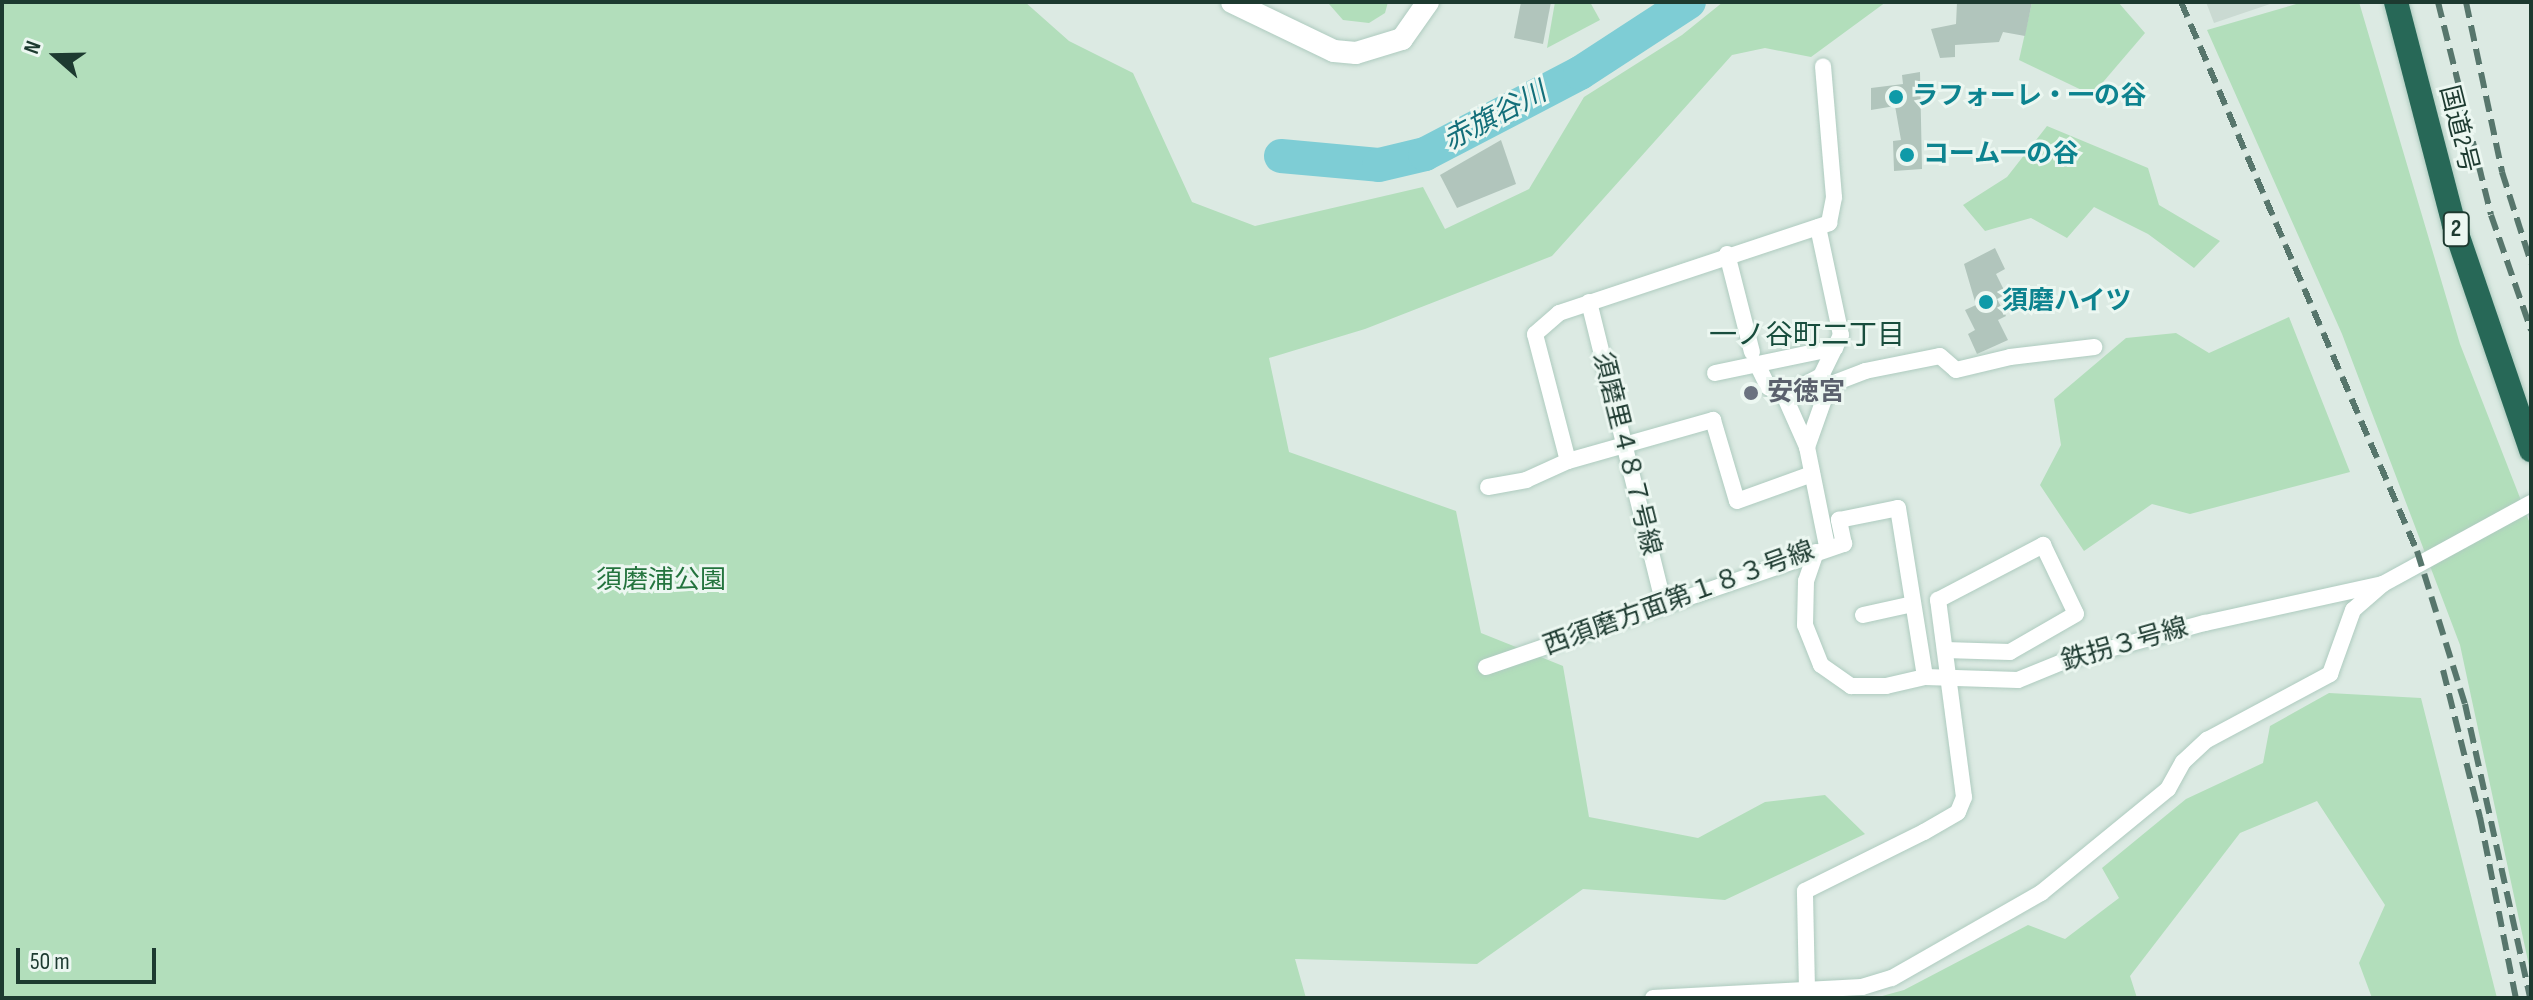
<!DOCTYPE html>
<html>
<head>
<meta charset="utf-8">
<style>
  body { margin:0 }
  #map { position:relative; width:2533px; height:1000px; overflow:hidden; background:#dceae3; font-family:"Sofia Sans Condensed","Noto Sans JP",sans-serif }
  div>[style] { position:absolute }
  .built>* { inset:0; background:#cadad2 }
  .green>* { inset:0; background:#b2debb }
  .river>* { height:34px; margin:-17px; padding:0 17px; transform-origin:17px; border-radius:17px; background:#7ecdd5 }
  .building>* { inset:0; background:#b1c5bc }
  .roads { filter:drop-shadow(0 0 2px #aecbbf) drop-shadow(0 0 2px #aecbbf) }
  .street>* { height:16px; margin:-8px; padding:0 8px; transform-origin:8px; border-radius:8px; background:#fff }
  .secondary>* { height:22px; margin:-11px; padding:0 11px; transform-origin:11px; border-radius:11px; background:#fff }
  .highway>* { height:24px; margin:-12px; padding:0 12px; transform-origin:12px; border-radius:12px; background:#276857 }
  .rail>* { height:6px; margin-top:-3px; transform-origin:0; background:repeating-linear-gradient(90deg,#57766c 0 16px,transparent 0 24px) }
  .dots>* { width:22px; height:22px; translate:-50% -50%; box-sizing:border-box; border:4px solid #ecf7f1; border-radius:50% }
  span { translate:-50% -50%; white-space:nowrap; text-align:center; line-height:1.15; -webkit-text-stroke:6px #ecf7f1; paint-order:stroke }
  .shield-label span { padding:2px 6px; background:#ecf7f1; border:2px solid; border-radius:6px; -webkit-text-stroke-width:0 }
  .shield-label { font-size:24px; color:#1d3a30; font-weight:700 }
  .culture-label { font-size:26px; color:#0d838f; font-weight:700 }
  .left { translate:0 -50%; text-align:left }
  .street-label { font-size:26px; color:#1d3a30 }
  .worship-label { font-size:26px; color:#5b616d; font-weight:700 }
  .park-label { font-size:26px; color:#24743e }
  .water-label { font-size:28px; color:#136f7a; font-style:italic }
  .neighbourhood-label { font-size:28px; color:#184d3d }
  .frame { position:absolute; inset:0; border:4px solid #1d3a30; pointer-events:none }
  .north { position:absolute; left:16px; top:16px; width:80px; height:80px; -webkit-text-stroke:6px #ecf7f1; paint-order:stroke; rotate:290deg; font-size:22px; font-weight:700; line-height:32px; text-align:center; color:#1d3a30 }
  .north::after { content:''; display:block; margin:auto; width:28px; height:36px; background:#1d3a30; clip-path:polygon(50% 0,100% 100%,50% 72%,0 100%) }
  .scale { position:absolute; left:16px; top:948px; width:140px; height:36px; box-sizing:border-box; border:4px solid #1d3a30; border-top:0; padding-left:10px; font-size:24px; line-height:28px; white-space:nowrap; color:#1d3a30; -webkit-text-stroke:6px #ecf7f1; paint-order:stroke }
</style>
</head>
<body>
<div id="map">
  <div class="built">
    <i style="clip-path:polygon(2206px 2px,2276px 2px,2214px 23px)"></i>
  </div>
  <div class="green">
    <i style="clip-path:polygon(2px 2px,1025px 2px,1069px 41px,1133px 73px,1192px 202px,1255px 226px,1423px 187px,1445px 229px,1529px 189px,1584px 97px,1682px 35px,1723px 2px,1886px 2px,1811px 57px,1765px 48px,1732px 55px,1552px 256px,1365px 329px,1269px 358px,1289px 452px,1456px 511px,1481px 633px,1563px 666px,1589px 817px,1698px 838px,1765px 802px,1825px 795px,1865px 834px,1725px 900px,1583px 889px,1477px 964px,1295px 959px,1306px 998px,2px 998px)"></i>
    <i style="clip-path:polygon(1334px 2px,1388px 2px,1385px 13px,1369px 23px,1343px 20px,1329px 4px)"></i>
    <i style="clip-path:polygon(1555px 2px,1590px 2px,1600px 20px,1547px 48px)"></i>
    <i style="clip-path:polygon(2032px 2px,2118px 2px,2145px 33px,2092px 95px,2019px 60px)"></i>
    <i style="clip-path:polygon(2303px 2px,2359px 2px,2460px 344px,2531px 526px,2531px 975px,2460px 645px,2342px 334px,2207px 30px)"></i>
    <i style="clip-path:polygon(2047px 126px,2148px 168px,2159px 205px,2220px 241px,2194px 268px,2148px 234px,2094px 207px,2067px 238px,2031px 218px,1985px 231px,1963px 205px,2007px 177px)"></i>
    <i style="clip-path:polygon(2289px 317px,2350px 472px,2190px 514px,2152px 504px,2084px 551px,2040px 485px,2061px 445px,2054px 399px,2126px 338px,2176px 333px,2209px 353px)"></i>
    <i style="clip-path:polygon(2329px 693px,2421px 698px,2497px 998px,2372px 998px,2359px 963px,2385px 905px,2317px 801px,2240px 833px,2130px 976px,2137px 998px,1875px 998px,1904px 990px,2028px 925px,2065px 939px,2119px 898px,2102px 868px,2186px 799px,2263px 763px,2270px 726px)"></i>
  </div>
  <div class="river">
    <i style="left:1281px;top:156px;width:98px;rotate:5.2deg"></i>
    <i style="left:1379px;top:165px;width:47px;rotate:-13.4deg"></i>
    <i style="left:1425px;top:154px;width:175px;rotate:-27.6deg"></i>
    <i style="left:1580px;top:73px;width:130px;rotate:-33.1deg"></i>
  </div>
  <div class="building">
    <i style="clip-path:polygon(1521px 2px,1551px 2px,1543px 44px,1514px 38px)"></i>
    <i style="clip-path:polygon(1957px 2px,2032px 2px,2025px 36px,2003px 32px,1999px 42px,1955px 45px,1955px 57px,1940px 58px,1931px 29px,1956px 24px)"></i>
    <i style="clip-path:polygon(1920px 72px,1922px 169px,1894px 171px,1893px 141px,1901px 140px,1895px 106px,1871px 110px,1871px 88px,1903px 84px,1902px 75px)"></i>
    <i style="clip-path:polygon(1501px 140px,1516px 184px,1457px 208px,1440px 175px)"></i>
    <i style="clip-path:polygon(1995px 248px,2005px 269px,1996px 274px,2006px 294px,1997px 299px,2006px 316px,1998px 320px,2008px 340px,1977px 354px,1968px 334px,1975px 330px,1965px 310px,1976px 305px,1964px 264px)"></i>
  </div>
  <div class="roads">
    <div class="street">
      <i style="left:1818px;top:227px;width:110px;rotate:78deg"></i>
      <i style="left:1841px;top:335px;width:46px;rotate:116deg"></i>
      <i style="left:1821px;top:376px;width:12px;rotate:48deg"></i>
      <i style="left:1829px;top:385px;width:66px;rotate:109.5deg"></i>
      <i style="left:1807px;top:447px;width:101px;rotate:78.6deg"></i>
      <i style="left:1727px;top:254px;width:101px;rotate:75.7deg"></i>
      <i style="left:1589px;top:302px;width:313px;rotate:76.1deg"></i>
      <i style="left:1757px;top:364px;width:25px;rotate:64deg"></i>
      <i style="left:1768px;top:387px;width:18px;rotate:27deg"></i>
      <i style="left:1784px;top:395px;width:57px;rotate:66.1deg"></i>
      <i style="left:1715px;top:373px;width:123px;rotate:-11.8deg"></i>
      <i style="left:1829px;top:385px;width:39px;rotate:-21deg"></i>
      <i style="left:1865px;top:371px;width:76px;rotate:-11.3deg"></i>
      <i style="left:1940px;top:356px;width:21px;rotate:41deg"></i>
      <i style="left:1956px;top:370px;width:56px;rotate:-13.5deg"></i>
      <i style="left:2010px;top:357px;width:85px;rotate:-6.8deg"></i>
      <i style="left:1784px;top:395px;width:42px;rotate:-27.2deg"></i>
      <i style="left:1568px;top:461px;width:131px;rotate:-104.6deg"></i>
      <i style="left:1535px;top:334px;width:32px;rotate:-41deg"></i>
      <i style="left:1559px;top:313px;width:285px;rotate:-18.4deg"></i>
      <i style="left:1829px;top:223px;width:26px;rotate:-79deg"></i>
      <i style="left:1834px;top:197px;width:131px;rotate:-94.8deg"></i>
      <i style="left:1488px;top:487px;width:39px;rotate:-10deg"></i>
      <i style="left:1526px;top:480px;width:46px;rotate:-24.3deg"></i>
      <i style="left:1568px;top:461px;width:151px;rotate:-15.8deg"></i>
      <i style="left:1713px;top:420px;width:84px;rotate:73.5deg"></i>
      <i style="left:1737px;top:501px;width:80px;rotate:-19.8deg"></i>
      <i style="left:1816px;top:552px;width:31px;rotate:109deg"></i>
      <i style="left:1806px;top:581px;width:44px;rotate:91.3deg"></i>
      <i style="left:1805px;top:625px;width:43px;rotate:68.2deg"></i>
      <i style="left:1821px;top:665px;width:37px;rotate:35deg"></i>
      <i style="left:1851px;top:686px;width:35px"></i>
      <i style="left:1886px;top:686px;width:40px;rotate:-13deg"></i>
      <i style="left:1925px;top:677px;width:93px;rotate:1.8deg"></i>
      <i style="left:2018px;top:680px;width:48px;rotate:-22.2deg"></i>
      <i style="left:2062px;top:662px;width:148px;rotate:-15.3deg"></i>
      <i style="left:2205px;top:623px;width:182px;rotate:-12.4deg"></i>
      <i style="left:2383px;top:584px;width:169px;rotate:-28.7deg"></i>
      <i style="left:1863px;top:615px;width:51px;rotate:-12.4deg"></i>
      <i style="left:1486px;top:667px;width:379px;rotate:-19deg"></i>
      <i style="left:1844px;top:544px;width:25px;rotate:-102deg"></i>
      <i style="left:1839px;top:520px;width:60px;rotate:-11.5deg"></i>
      <i style="left:1898px;top:508px;width:171px;rotate:80.9deg"></i>
      <i style="left:1807px;top:990px;width:99px;rotate:-91.2deg"></i>
      <i style="left:1805px;top:891px;width:133px;rotate:-26.4deg"></i>
      <i style="left:1924px;top:832px;width:39px;rotate:-30deg"></i>
      <i style="left:1958px;top:812px;width:16px;rotate:-68deg"></i>
      <i style="left:1964px;top:797px;width:199px;rotate:-97.5deg"></i>
      <i style="left:1938px;top:600px;width:119px;rotate:-27.6deg"></i>
      <i style="left:2043px;top:545px;width:76px;rotate:64.4deg"></i>
      <i style="left:2076px;top:614px;width:76px;rotate:150.1deg"></i>
      <i style="left:2010px;top:652px;width:65px;rotate:-178.2deg"></i>
      <i style="left:1653px;top:998px;width:209px;rotate:-3deg"></i>
      <i style="left:1862px;top:987px;width:31px;rotate:-17deg"></i>
      <i style="left:1892px;top:978px;width:172px;rotate:-29.7deg"></i>
      <i style="left:2041px;top:893px;width:164px;rotate:-39.3deg"></i>
      <i style="left:2168px;top:789px;width:31px;rotate:-61deg"></i>
      <i style="left:2183px;top:762px;width:33px;rotate:-43deg"></i>
      <i style="left:2207px;top:740px;width:140px;rotate:-28.2deg"></i>
      <i style="left:2330px;top:674px;width:68px;rotate:-70.2deg"></i>
      <i style="left:2353px;top:610px;width:40px;rotate:-41deg"></i>
    </div>
    <div class="secondary">
      <i style="left:1232px;top:2px;width:113px;rotate:25.7deg"></i>
      <i style="left:1334px;top:51px;width:22px;rotate:5deg"></i>
      <i style="left:1356px;top:53px;width:48px;rotate:-16.9deg"></i>
      <i style="left:1402px;top:39px;width:45px;rotate:-54.9deg"></i>
    </div>
    <div class="highway">
      <i style="left:2396px;top:2px;width:230px;rotate:75.4deg"></i>
      <i style="left:2454px;top:225px;width:238px;rotate:71.1deg"></i>
    </div>
  </div>
  <div class="rail">
    <i style="left:2181px;top:2px;width:598px;rotate:66.74deg"></i>
    <i style="left:2417px;top:551px;width:160px;rotate:72.6deg"></i>
    <i style="left:2465px;top:704px;width:301px;rotate:77.5deg"></i>
    <i style="left:2438px;top:2px;width:219px;rotate:76deg"></i>
    <i style="left:2491px;top:215px;width:122px;rotate:70.8deg"></i>
    <i style="left:2466px;top:2px;width:174px;rotate:78deg"></i>
    <i style="left:2502px;top:172px;width:96px;rotate:72.3deg"></i>
    <i style="left:2443px;top:670px;width:152px;rotate:75.9deg"></i>
    <i style="left:2480px;top:817px;width:185px;rotate:78.8deg"></i>
  </div>
  <div class="dots">
    <i style="left:1896px;top:97px;background:#0f9aa8"></i>
    <i style="left:1907px;top:155px;background:#0f9aa8"></i>
    <i style="left:1986px;top:302px;background:#0f9aa8"></i>
    <i style="left:1751px;top:393px;background:#6b7280"></i>
  </div>
  <div class="shield-label">
    <span style="left:2456px;top:229px">2</span>
  </div>
  <div class="culture-label">
    <span class="left" style="left:1912px;top:97px">ラフォーレ・一の谷</span>
    <span class="left" style="left:1923px;top:155px">コーム一の谷</span>
    <span class="left" style="left:2002px;top:302px">須磨ハイツ</span>
  </div>
  <div class="street-label">
    <span style="left:2458px;top:129px;rotate:76deg">国道2号</span>
    <span style="left:1626px;top:454px;rotate:76deg">須磨里４８７号線</span>
    <span style="left:1679px;top:599px;rotate:-20deg">西須磨方面第１８３号線</span>
    <span style="left:2125px;top:645px;rotate:-16deg">鉄拐３号線</span>
  </div>
  <div class="worship-label">
    <span class="left" style="left:1767px;top:393px">安徳宮</span>
  </div>
  <div class="park-label">
    <span style="left:661px;top:581px">須磨浦公園</span>
  </div>
  <div class="water-label">
    <span style="left:1495px;top:117px;rotate:-28deg">赤旗谷川</span>
  </div>
  <div class="neighbourhood-label">
    <span style="left:1807px;top:336px">一ノ谷町二丁目</span>
  </div>
  <div class="frame"></div>
  <div class="north">N</div>
  <div class="scale">50 m</div>
</div>
</body>
</html>
